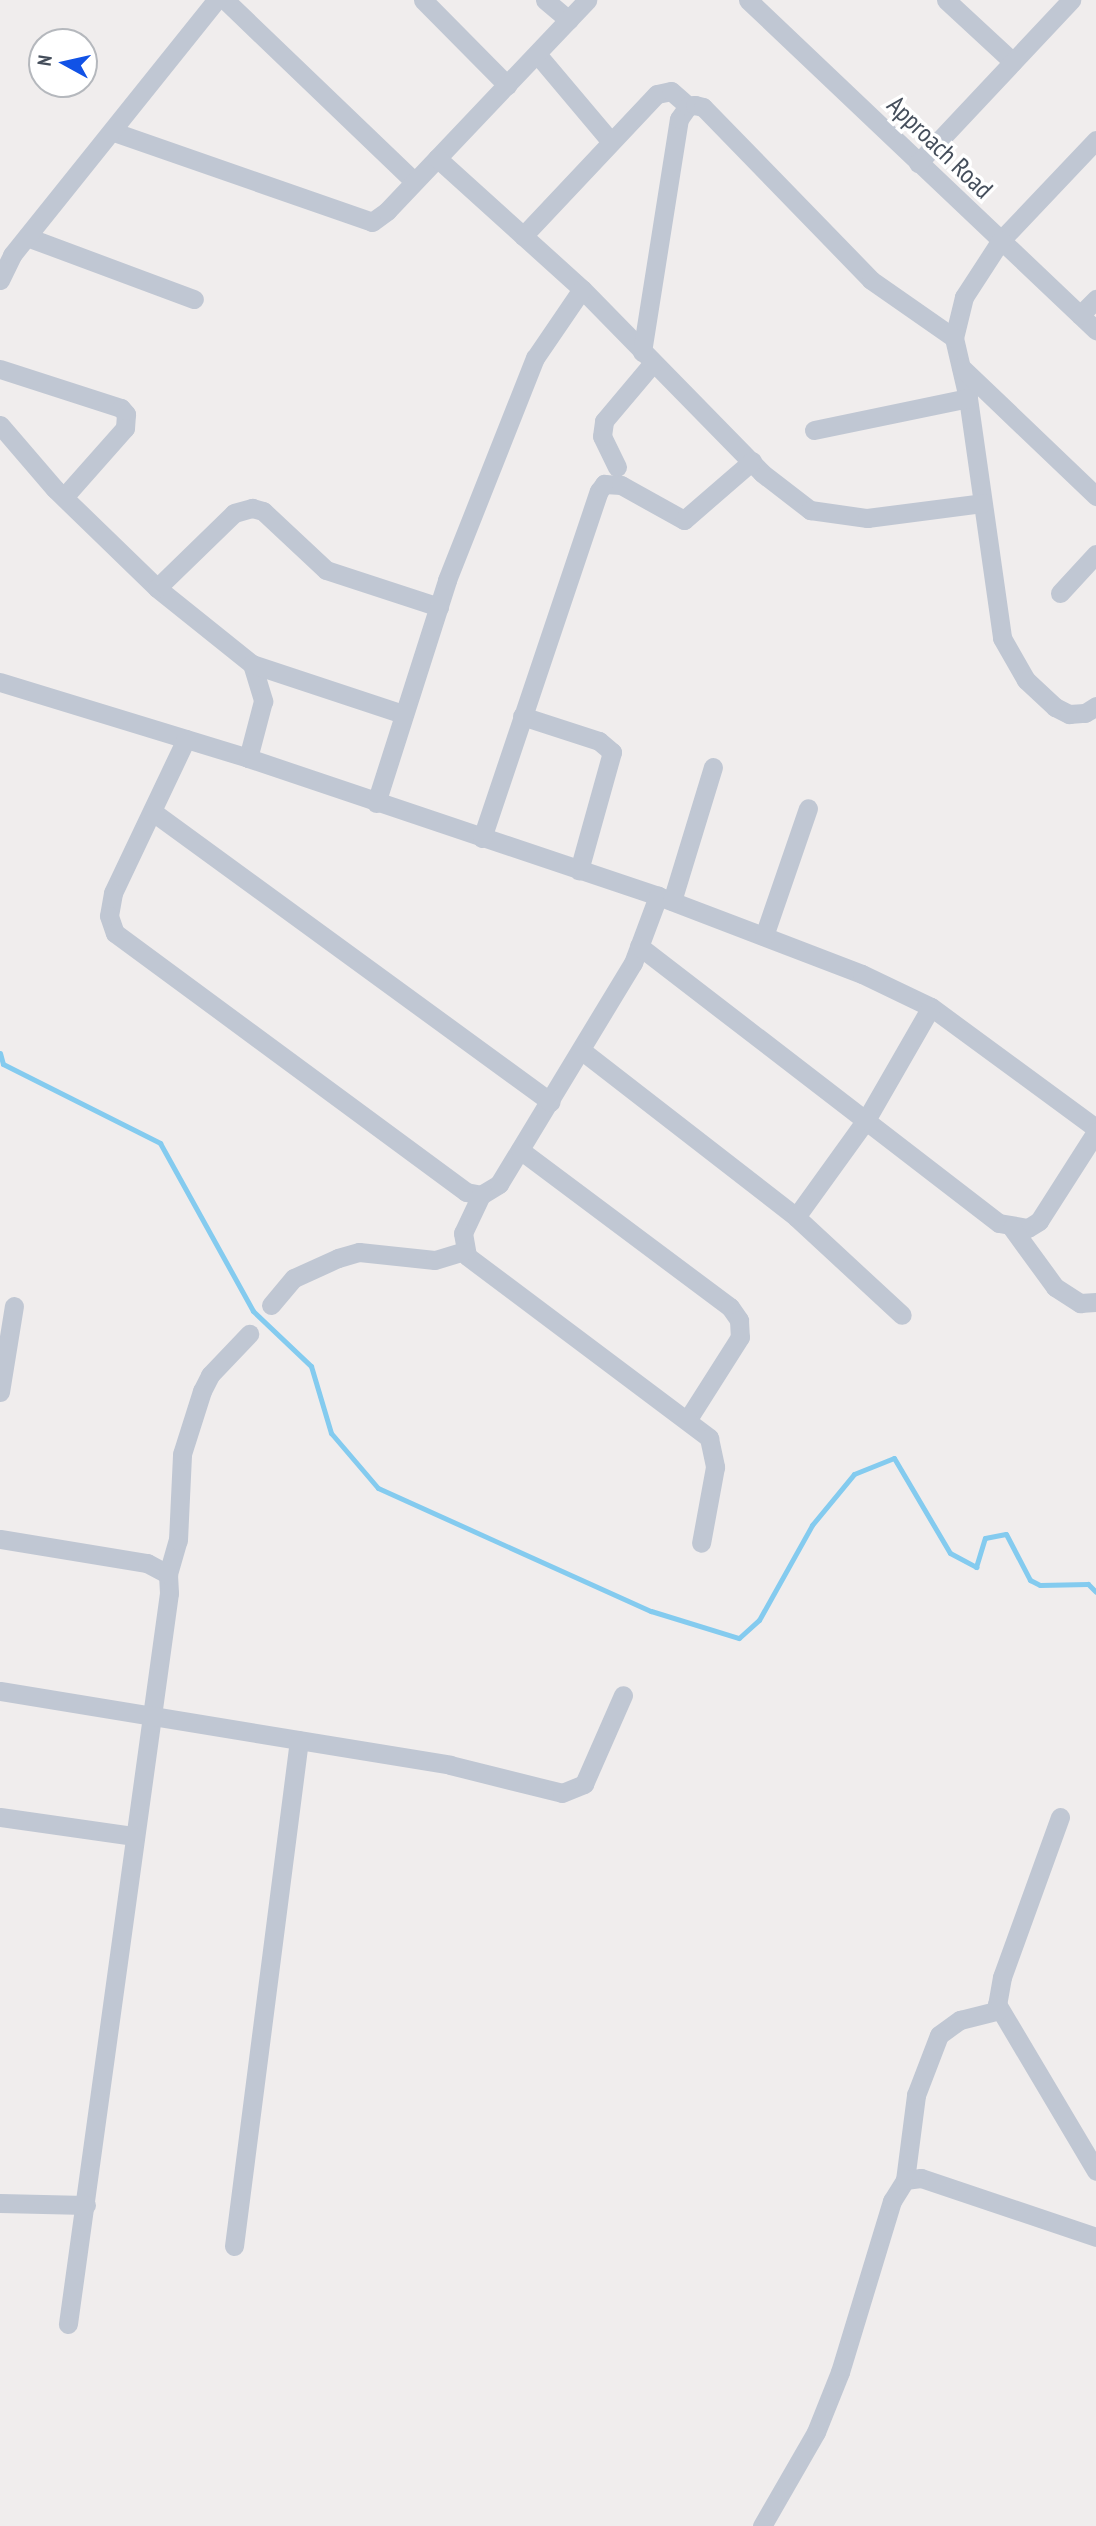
<!DOCTYPE html>
<html>
<head>
<meta charset="utf-8">
<style>
  body { margin:0 }
  #map { position:relative; width:1096px; height:2526px; overflow:hidden; background:#f0eded; font-family:"PT Sans Narrow",sans-serif }
  div>[style] { position:absolute }
  .stream>* { height:5px; margin:-2.5px; padding:0 2.5px; transform-origin:2.5px; border-radius:2.5px; background:#84cbef }
  .street>* { height:19px; margin:-9.5px; padding:0 9.5px; transform-origin:9.5px; border-radius:9.5px; background:#c0c7d3 }
  span { translate:-50% -50%; white-space:nowrap; text-align:center; line-height:1.15; -webkit-text-stroke:7px #fff; paint-order:stroke }
  .street-label { font-size:26px; color:#454e5b }
  .north { position:absolute; left:28px; top:28px; width:70px; height:70px; box-sizing:border-box; background:#fff; border:2px solid #b5b8bd; border-radius:50%; rotate:278deg; font-size:19px; font-weight:700; line-height:28px; text-align:center; color:#454e5b }
  .north::after { content:''; display:block; margin:auto; width:24px; height:32px; background:#1152e6; clip-path:polygon(50% 0,100% 100%,50% 72%,0 100%) }
</style>
</head>
<body>
<div id="map">
  <div class="stream">
    <i style="left:0;top:1053px;width:11px;rotate:75deg"></i>
    <i style="left:3px;top:1064px;width:176px;rotate:26.7deg"></i>
    <i style="left:160px;top:1143px;width:192px;rotate:61deg"></i>
    <i style="left:253px;top:1311px;width:80px;rotate:43.5deg"></i>
    <i style="left:311px;top:1366px;width:70px;rotate:73.4deg"></i>
    <i style="left:331px;top:1433px;width:72px;rotate:49.5deg"></i>
    <i style="left:378px;top:1488px;width:299px;rotate:24.3deg"></i>
    <i style="left:651px;top:1611px;width:92px;rotate:17.1deg"></i>
    <i style="left:739px;top:1638px;width:27px;rotate:-42deg"></i>
    <i style="left:759px;top:1620px;width:109px;rotate:-60.8deg"></i>
    <i style="left:812px;top:1525px;width:66px;rotate:-50.5deg"></i>
    <i style="left:854px;top:1474px;width:43px;rotate:-21.8deg"></i>
    <i style="left:894px;top:1458px;width:110px;rotate:59.5deg"></i>
    <i style="left:950px;top:1553px;width:30px;rotate:28deg"></i>
    <i style="left:976px;top:1567px;width:30px;rotate:-73deg"></i>
    <i style="left:985px;top:1538px;width:21px;rotate:-11deg"></i>
    <i style="left:1006px;top:1534px;width:52px;rotate:62.4deg"></i>
    <i style="left:1030px;top:1580px;width:11px;rotate:27deg"></i>
    <i style="left:1040px;top:1585px;width:48px;rotate:-1.2deg"></i>
    <i style="left:1088px;top:1584px;width:11px;rotate:45deg"></i>
  </div>
  <div class="street">
    <i style="left:225px;top:0;width:262px;rotate:43.8deg"></i>
    <i style="left:423px;top:0;width:120px;rotate:45.3deg"></i>
    <i style="left:545px;top:0;width:31px;rotate:40deg"></i>
    <i style="left:748px;top:0;width:480px;rotate:43.5deg"></i>
    <i style="left:946px;top:0;width:91px;rotate:42.8deg"></i>
    <i style="left:537px;top:54px;width:115px;rotate:49.9deg"></i>
    <i style="left:114px;top:132px;width:273px;rotate:19.2deg"></i>
    <i style="left:372px;top:222px;width:19px;rotate:-36deg"></i>
    <i style="left:387px;top:211px;width:291px;rotate:-46.5deg"></i>
    <i style="left:1096px;top:140px;width:138px;rotate:133.5deg"></i>
    <i style="left:1001px;top:240px;width:68px;rotate:123deg"></i>
    <i style="left:964px;top:297px;width:42px;rotate:103.7deg"></i>
    <i style="left:954px;top:338px;width:62px;rotate:76.9deg"></i>
    <i style="left:968px;top:398px;width:242px;rotate:81.9deg"></i>
    <i style="left:1002px;top:638px;width:48px;rotate:60.3deg"></i>
    <i style="left:1026px;top:680px;width:40px;rotate:43deg"></i>
    <i style="left:1055px;top:707px;width:16px;rotate:27deg"></i>
    <i style="left:1069px;top:714px;width:16px;rotate:-4deg"></i>
    <i style="left:1085px;top:713px;width:13px;rotate:-32deg"></i>
    <i style="left:437px;top:158px;width:195px;rotate:42.1deg"></i>
    <i style="left:582px;top:289px;width:257px;rotate:45.6deg"></i>
    <i style="left:762px;top:473px;width:61px;rotate:37.6deg"></i>
    <i style="left:810px;top:510px;width:58px;rotate:8deg"></i>
    <i style="left:867px;top:518px;width:116px;rotate:-7.4deg"></i>
    <i style="left:918px;top:163px;width:224px;rotate:-46.8deg"></i>
    <i style="left:523px;top:236px;width:195px;rotate:-46.7deg"></i>
    <i style="left:657px;top:94px;width:14px;rotate:-12deg"></i>
    <i style="left:671px;top:91px;width:23px;rotate:41deg"></i>
    <i style="left:27px;top:237px;width:178px;rotate:20.4deg"></i>
    <i style="left:0;top:280px;width:28px;rotate:-64deg"></i>
    <i style="left:12px;top:255px;width:327px;rotate:-51.3deg"></i>
    <i style="left:1080px;top:315px;width:23px;rotate:-45deg"></i>
    <i style="left:642px;top:352px;width:236px;rotate:-81deg"></i>
    <i style="left:679px;top:119px;width:16px;rotate:-55deg"></i>
    <i style="left:688px;top:106px;width:7px;rotate:-8deg"></i>
    <i style="left:695px;top:105px;width:8px;rotate:14deg"></i>
    <i style="left:703px;top:107px;width:241px;rotate:45.8deg"></i>
    <i style="left:871px;top:280px;width:101px;rotate:34.9deg"></i>
    <i style="left:961px;top:367px;width:187px;rotate:43.7deg"></i>
    <i style="left:0;top:369px;width:127px;rotate:17.9deg"></i>
    <i style="left:121px;top:408px;width:8px;rotate:50deg"></i>
    <i style="left:126px;top:414px;width:14px;rotate:94deg"></i>
    <i style="left:125px;top:428px;width:92px;rotate:131.5deg"></i>
    <i style="left:0;top:425px;width:84px;rotate:49.3deg"></i>
    <i style="left:55px;top:489px;width:142px;rotate:44.1deg"></i>
    <i style="left:157px;top:588px;width:122px;rotate:38.7deg"></i>
    <i style="left:252px;top:664px;width:39px;rotate:73deg"></i>
    <i style="left:263px;top:701px;width:59px;rotate:104.7deg"></i>
    <i style="left:814px;top:430px;width:157px;rotate:-11.7deg"></i>
    <i style="left:617px;top:467px;width:34px;rotate:-116deg"></i>
    <i style="left:602px;top:436px;width:15px;rotate:-82deg"></i>
    <i style="left:604px;top:421px;width:75px;rotate:-49.9deg"></i>
    <i style="left:157px;top:588px;width:107px;rotate:-44.2deg"></i>
    <i style="left:234px;top:513px;width:19px;rotate:-16deg"></i>
    <i style="left:252px;top:508px;width:11px;rotate:15deg"></i>
    <i style="left:263px;top:511px;width:86px;rotate:43.1deg"></i>
    <i style="left:326px;top:570px;width:119px;rotate:18.1deg"></i>
    <i style="left:1060px;top:593px;width:53px;rotate:-47.3deg"></i>
    <i style="left:252px;top:664px;width:159px;rotate:18.3deg"></i>
    <i style="left:0;top:682px;width:259px;rotate:17deg"></i>
    <i style="left:248px;top:758px;width:433px;rotate:18.6deg"></i>
    <i style="left:658px;top:896px;width:218px;rotate:20.9deg"></i>
    <i style="left:862px;top:974px;width:76px;rotate:25.6deg"></i>
    <i style="left:931px;top:1007px;width:205px;rotate:36.3deg"></i>
    <i style="left:522px;top:716px;width:81px;rotate:18deg"></i>
    <i style="left:599px;top:741px;width:17px;rotate:40deg"></i>
    <i style="left:612px;top:752px;width:123px;rotate:105.6deg"></i>
    <i style="left:186px;top:739px;width:170px;rotate:115.4deg"></i>
    <i style="left:113px;top:893px;width:23px;rotate:100deg"></i>
    <i style="left:109px;top:916px;width:18px;rotate:71deg"></i>
    <i style="left:115px;top:933px;width:436px;rotate:36.4deg"></i>
    <i style="left:466px;top:1192px;width:15px;rotate:11deg"></i>
    <i style="left:481px;top:1195px;width:21px;rotate:-31deg"></i>
    <i style="left:499px;top:1184px;width:258px;rotate:-58.8deg"></i>
    <i style="left:633px;top:963px;width:72px;rotate:-69.5deg"></i>
    <i style="left:376px;top:803px;width:234px;rotate:-72.3deg"></i>
    <i style="left:447px;top:580px;width:239px;rotate:-68.4deg"></i>
    <i style="left:535px;top:358px;width:83px;rotate:-55.7deg"></i>
    <i style="left:153px;top:812px;width:492px;rotate:36.1deg"></i>
    <i style="left:482px;top:838px;width:366px;rotate:-71.4deg"></i>
    <i style="left:599px;top:491px;width:9px;rotate:-54deg"></i>
    <i style="left:604px;top:484px;width:17px;rotate:3deg"></i>
    <i style="left:621px;top:485px;width:72px;rotate:29.1deg"></i>
    <i style="left:684px;top:520px;width:90px;rotate:-40.9deg"></i>
    <i style="left:672px;top:901px;width:140px;rotate:-73deg"></i>
    <i style="left:764px;top:936px;width:135px;rotate:-71deg"></i>
    <i style="left:639px;top:946px;width:454px;rotate:37.6deg"></i>
    <i style="left:999px;top:1223px;width:29px;rotate:10deg"></i>
    <i style="left:1028px;top:1228px;width:13px;rotate:-32deg"></i>
    <i style="left:1039px;top:1221px;width:106px;rotate:-57.4deg"></i>
    <i style="left:581px;top:1050px;width:272px;rotate:37.8deg"></i>
    <i style="left:796px;top:1217px;width:144px;rotate:42.8deg"></i>
    <i style="left:520px;top:1150px;width:262px;rotate:36.8deg"></i>
    <i style="left:730px;top:1307px;width:16px;rotate:55deg"></i>
    <i style="left:739px;top:1320px;width:17px;rotate:87deg"></i>
    <i style="left:740px;top:1337px;width:97px;rotate:122.4deg"></i>
    <i style="left:481px;top:1195px;width:42px;rotate:115.3deg"></i>
    <i style="left:463px;top:1233px;width:23px;rotate:80deg"></i>
    <i style="left:467px;top:1256px;width:303px;rotate:36.9deg"></i>
    <i style="left:709px;top:1438px;width:30px;rotate:78deg"></i>
    <i style="left:715px;top:1467px;width:77px;rotate:100.4deg"></i>
    <i style="left:796px;top:1217px;width:120px;rotate:-54.2deg"></i>
    <i style="left:866px;top:1120px;width:130px;rotate:-60.1deg"></i>
    <i style="left:1012px;top:1228px;width:73px;rotate:53.9deg"></i>
    <i style="left:1055px;top:1287px;width:30px;rotate:33deg"></i>
    <i style="left:1080px;top:1303px;width:16px;rotate:-4deg"></i>
    <i style="left:271px;top:1305px;width:35px;rotate:-50deg"></i>
    <i style="left:294px;top:1278px;width:48px;rotate:-24.4deg"></i>
    <i style="left:338px;top:1258px;width:22px;rotate:-16deg"></i>
    <i style="left:359px;top:1252px;width:76px;rotate:6deg"></i>
    <i style="left:435px;top:1260px;width:30px;rotate:-17deg"></i>
    <i style="left:0;top:1392px;width:87px;rotate:-80.8deg"></i>
    <i style="left:0;top:1539px;width:149px;rotate:9.3deg"></i>
    <i style="left:147px;top:1563px;width:24px;rotate:28deg"></i>
    <i style="left:168px;top:1574px;width:19px;rotate:87deg"></i>
    <i style="left:169px;top:1593px;width:738px;rotate:97.87deg"></i>
    <i style="left:168px;top:1574px;width:35px;rotate:-74deg"></i>
    <i style="left:178px;top:1540px;width:86px;rotate:-87.3deg"></i>
    <i style="left:182px;top:1454px;width:66px;rotate:-72.4deg"></i>
    <i style="left:202px;top:1391px;width:18px;rotate:-63deg"></i>
    <i style="left:210px;top:1375px;width:57px;rotate:-46.4deg"></i>
    <i style="left:0;top:1691px;width:456px;rotate:9.3deg"></i>
    <i style="left:450px;top:1765px;width:115px;rotate:14deg"></i>
    <i style="left:562px;top:1793px;width:24px;rotate:-22deg"></i>
    <i style="left:584px;top:1784px;width:97px;rotate:-66.3deg"></i>
    <i style="left:0;top:1817px;width:134px;rotate:8.1deg"></i>
    <i style="left:1060px;top:1817px;width:170px;rotate:109.9deg"></i>
    <i style="left:1002px;top:1977px;width:27px;rotate:100deg"></i>
    <i style="left:997px;top:2004px;width:194px;rotate:59.3deg"></i>
    <i style="left:905px;top:2180px;width:86px;rotate:-82.6deg"></i>
    <i style="left:916px;top:2095px;width:64px;rotate:-69deg"></i>
    <i style="left:939px;top:2035px;width:26px;rotate:-36deg"></i>
    <i style="left:960px;top:2020px;width:38px;rotate:-14deg"></i>
    <i style="left:0;top:2203px;width:86px;rotate:1.3deg"></i>
    <i style="left:234px;top:2246px;width:510px;rotate:-82.68deg"></i>
    <i style="left:762px;top:2526px;width:108px;rotate:-60.1deg"></i>
    <i style="left:816px;top:2432px;width:65px;rotate:-68.2deg"></i>
    <i style="left:840px;top:2372px;width:179px;rotate:-73.1deg"></i>
    <i style="left:892px;top:2201px;width:25px;rotate:-58deg"></i>
    <i style="left:905px;top:2180px;width:16px;rotate:-7deg"></i>
    <i style="left:921px;top:2178px;width:185px;rotate:18.6deg"></i>
  </div>
  <div class="street-label">
    <span style="left:940px;top:147px;rotate:44deg">Approach Road</span>
  </div>
  <div class="north">N</div>
</div>
</body>
</html>
